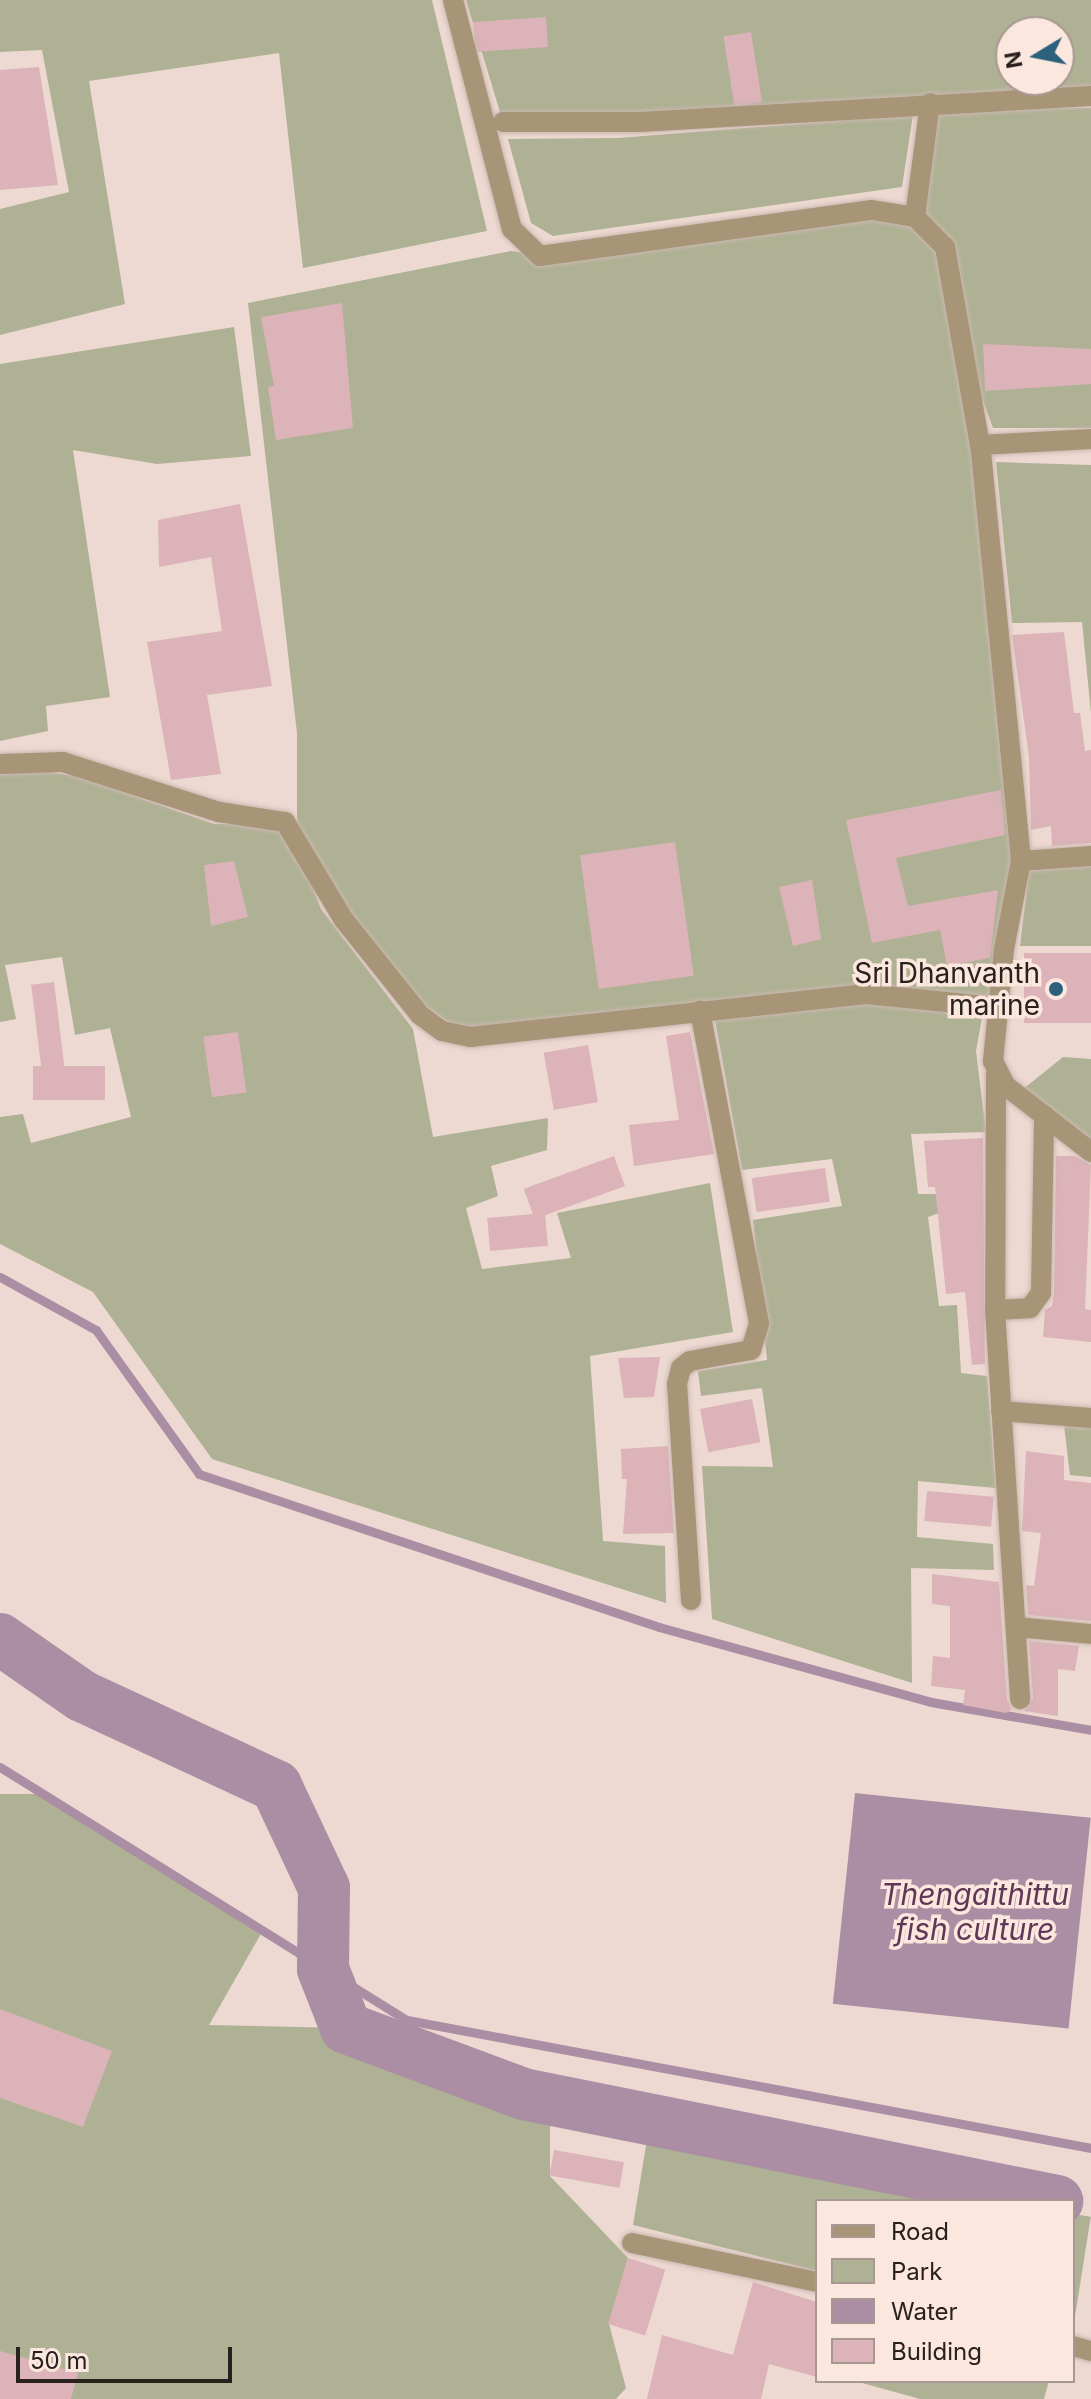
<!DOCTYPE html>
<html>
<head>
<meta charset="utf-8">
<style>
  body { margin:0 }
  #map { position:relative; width:1091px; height:2399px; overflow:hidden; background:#edd9d1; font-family:Inter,sans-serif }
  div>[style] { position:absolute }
  .green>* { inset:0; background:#aeb193; transform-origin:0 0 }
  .water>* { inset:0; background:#ac8ea4; transform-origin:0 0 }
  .stream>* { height:9px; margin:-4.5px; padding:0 4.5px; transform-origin:4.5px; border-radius:4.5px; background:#ac8ea4 }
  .river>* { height:52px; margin:-26px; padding:0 26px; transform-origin:26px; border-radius:26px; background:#ac8ea4 }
  .building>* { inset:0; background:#dbb3b8; transform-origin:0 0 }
  .roads { filter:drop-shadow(0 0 2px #cab8b1) drop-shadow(0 0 2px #cab8b1) }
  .minor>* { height:20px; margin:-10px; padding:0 10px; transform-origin:10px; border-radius:10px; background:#a89577 }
  .dots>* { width:22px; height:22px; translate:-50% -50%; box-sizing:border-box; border:4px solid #fbe7de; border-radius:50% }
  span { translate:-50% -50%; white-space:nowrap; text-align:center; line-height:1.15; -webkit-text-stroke:7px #fbe7de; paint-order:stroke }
  .poi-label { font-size:28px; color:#28211e }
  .right { translate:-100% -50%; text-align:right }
  .water-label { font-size:30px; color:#613757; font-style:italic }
  .legend { position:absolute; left:815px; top:2199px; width:260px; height:184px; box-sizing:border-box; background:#fbe7de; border:2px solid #a79891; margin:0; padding:10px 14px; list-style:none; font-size:24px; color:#28211e }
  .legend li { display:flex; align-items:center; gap:16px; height:40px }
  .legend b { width:40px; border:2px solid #a79891 }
  .north { position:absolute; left:995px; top:16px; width:80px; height:80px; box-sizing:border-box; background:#fbe7de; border:2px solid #a79891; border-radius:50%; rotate:260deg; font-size:22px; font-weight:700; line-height:32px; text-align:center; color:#28211e }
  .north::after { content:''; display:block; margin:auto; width:28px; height:36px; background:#2b617c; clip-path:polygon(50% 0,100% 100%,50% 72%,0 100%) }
  .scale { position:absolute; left:16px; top:2347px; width:216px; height:36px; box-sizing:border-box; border:4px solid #28211e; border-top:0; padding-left:10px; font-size:24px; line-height:28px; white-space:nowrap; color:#28211e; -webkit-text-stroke:6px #fbe7de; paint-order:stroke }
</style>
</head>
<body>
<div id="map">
  <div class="green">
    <i style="clip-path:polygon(0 0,432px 0,487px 231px,303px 268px,279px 53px,89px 81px,125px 304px,0 335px,0 209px,69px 192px,42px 50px,0 52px)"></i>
    <i style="clip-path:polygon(evenodd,466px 0,1091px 0,1091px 97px,503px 122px,466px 0,1011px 32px,1059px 32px,1059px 80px,1011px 80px,1011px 32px)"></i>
    <i style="clip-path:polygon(1091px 108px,1091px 428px,993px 428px,981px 396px,950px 237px,924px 213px,937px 109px)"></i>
    <i style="clip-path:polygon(913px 115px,902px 187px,553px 236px,531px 223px,508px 139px,618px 138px)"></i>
    <i style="clip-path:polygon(872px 210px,934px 230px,980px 445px,1021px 861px,997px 1007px,866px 994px,470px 1037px,397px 986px,297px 834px,297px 733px,248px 303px,511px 251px,559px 257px)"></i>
    <i style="clip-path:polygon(234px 327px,251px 456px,157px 464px,73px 450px,110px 697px,46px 706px,48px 731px,0 741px,0 364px)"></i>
    <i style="clip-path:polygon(996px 462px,1091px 465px,1091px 713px,1082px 622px,1012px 623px)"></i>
    <i style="clip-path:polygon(23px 769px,77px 776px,214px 824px,263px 824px,279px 832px,302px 859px,321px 909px,413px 1029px,433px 1137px,548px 1118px,547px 1150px,491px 1166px,498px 1196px,466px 1208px,482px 1269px,571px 1258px,557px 1213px,710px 1183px,733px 1332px,590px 1356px,603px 1541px,665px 1546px,666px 1603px,212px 1459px,93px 1292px,0 1244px,0 1117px,23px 1114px,31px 1143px,131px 1117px,110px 1028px,75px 1035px,62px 957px,5px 965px,16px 1019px,0 1022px,0 775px)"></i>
    <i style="clip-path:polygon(1091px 866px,1091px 946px,1020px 946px,1029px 871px)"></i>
    <i style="clip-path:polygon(875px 1001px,982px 1018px,976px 1051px,986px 1132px,911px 1134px,918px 1194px,941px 1194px,939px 1213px,928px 1217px,939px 1306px,957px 1305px,961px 1373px,987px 1376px,996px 1488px,918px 1481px,917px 1537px,993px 1544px,994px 1570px,911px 1568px,912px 1683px,712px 1619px,702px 1466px,773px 1467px,762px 1388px,701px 1396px,698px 1371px,767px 1360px,753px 1220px,842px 1206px,832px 1159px,742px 1170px,715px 1020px)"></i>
    <i style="clip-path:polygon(1063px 1057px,1091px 1059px,1091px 1144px,1022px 1090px)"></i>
    <i style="clip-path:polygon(1064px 1425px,1091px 1427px,1091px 1477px,1070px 1475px)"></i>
    <i style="clip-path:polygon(0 1794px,38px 1794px,262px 1932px,209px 2025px,346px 2028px,550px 2117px,550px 2176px,628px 2258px,609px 2324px,626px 2388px,616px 2399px,0 2399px)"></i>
    <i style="clip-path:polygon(648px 2133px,1007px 2201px,817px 2201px,817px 2271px,633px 2225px)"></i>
    <i style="left:1073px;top:2214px;width:18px;height:121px;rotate:9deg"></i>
    <i style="clip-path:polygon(855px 2381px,1049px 2381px,1044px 2399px,920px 2399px)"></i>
  </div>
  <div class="water">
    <i style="left:855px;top:1793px;width:237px;height:212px;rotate:6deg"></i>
  </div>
  <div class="stream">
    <i style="left:0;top:1277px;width:110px;rotate:28.9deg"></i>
    <i style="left:96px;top:1330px;width:177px;rotate:54.4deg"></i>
    <i style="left:199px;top:1474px;width:485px;rotate:18.4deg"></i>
    <i style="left:659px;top:1627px;width:282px;rotate:15.4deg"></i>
    <i style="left:931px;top:1702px;width:162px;rotate:9.9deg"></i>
    <i style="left:0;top:1767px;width:479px;rotate:31.9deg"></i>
    <i style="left:407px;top:2020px;width:696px;rotate:10.6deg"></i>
  </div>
  <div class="river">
    <i style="left:0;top:1639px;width:100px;rotate:34.8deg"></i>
    <i style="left:82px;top:1696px;width:214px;rotate:24.9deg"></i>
    <i style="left:276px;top:1786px;width:113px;rotate:64.8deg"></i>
    <i style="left:324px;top:1888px;width:81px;rotate:90.7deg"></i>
    <i style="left:323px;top:1969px;width:63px;rotate:68.7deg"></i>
    <i style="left:346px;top:2028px;width:189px;rotate:20.4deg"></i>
    <i style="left:523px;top:2094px;width:545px;rotate:11.33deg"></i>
  </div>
  <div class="building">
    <i style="left:546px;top:17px;width:30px;height:73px;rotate:86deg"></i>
    <i style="left:751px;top:32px;width:71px;height:28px;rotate:81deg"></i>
    <i style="clip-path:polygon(39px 67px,58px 185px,0 190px,0 70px)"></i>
    <i style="clip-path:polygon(342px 303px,353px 428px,276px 440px,268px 387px,274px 386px,261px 317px)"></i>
    <i style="clip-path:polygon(983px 344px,1091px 349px,1091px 384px,985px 391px)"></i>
    <i style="clip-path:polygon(240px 504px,272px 686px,207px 695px,221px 774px,171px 780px,147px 642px,222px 631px,211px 557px,159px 567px,158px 520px)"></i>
    <i style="clip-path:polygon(1064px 632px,1074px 713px,1080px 713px,1085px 751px,1091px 750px,1091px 843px,1052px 846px,1051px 826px,1031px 830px,1029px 757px,1012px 635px)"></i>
    <i style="clip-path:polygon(1001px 790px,1005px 835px,896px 858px,908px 906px,998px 890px,990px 958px,947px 966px,940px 930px,872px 943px,846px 820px)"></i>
    <i style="left:675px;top:842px;width:135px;height:96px;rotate:82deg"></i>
    <i style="clip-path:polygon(234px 861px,248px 917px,211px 926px,204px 865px)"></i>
    <i style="clip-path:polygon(812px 880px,821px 939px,793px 946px,779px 887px)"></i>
    <i style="left:1091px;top:953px;width:70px;height:67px;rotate:90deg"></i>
    <i style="left:54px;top:982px;width:87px;height:23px;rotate:83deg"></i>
    <i style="left:238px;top:1032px;width:61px;height:35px;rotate:82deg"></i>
    <i style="clip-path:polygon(690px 1032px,714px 1154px,634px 1166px,629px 1125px,679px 1120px,666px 1036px)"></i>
    <i style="left:588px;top:1045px;width:58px;height:45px;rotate:80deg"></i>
    <i style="left:105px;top:1066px;width:34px;height:72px;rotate:90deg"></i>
    <i style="clip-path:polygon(983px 1138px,985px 1364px,972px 1365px,965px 1292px,946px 1294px,935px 1187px,928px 1187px,924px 1141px)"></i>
    <i style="left:614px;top:1156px;width:32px;height:96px;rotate:70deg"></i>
    <i style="clip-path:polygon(1056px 1156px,1075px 1156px,1091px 1165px,1085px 1309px,1091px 1310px,1091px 1342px,1043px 1337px,1045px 1310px,1052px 1306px,1054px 1293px)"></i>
    <i style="left:825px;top:1168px;width:34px;height:74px;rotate:82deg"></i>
    <i style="left:545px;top:1213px;width:33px;height:58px;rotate:85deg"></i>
    <i style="clip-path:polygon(660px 1357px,654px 1397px,624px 1398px,618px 1358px)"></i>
    <i style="left:752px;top:1399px;width:44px;height:53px;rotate:79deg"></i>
    <i style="clip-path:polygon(668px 1446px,674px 1533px,623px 1534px,627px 1479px,622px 1479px,621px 1449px)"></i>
    <i style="clip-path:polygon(1026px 1451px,1064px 1456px,1064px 1480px,1091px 1483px,1091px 1621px,1028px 1615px,1026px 1585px,1034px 1586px,1041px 1533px,1022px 1531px)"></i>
    <i style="left:927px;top:1491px;width:67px;height:30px;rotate:5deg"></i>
    <i style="clip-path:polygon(932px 1574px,999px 1582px,1007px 1700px,1012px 1709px,1006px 1713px,963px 1705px,965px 1690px,931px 1686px,933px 1656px,950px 1658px,950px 1606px,932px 1604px)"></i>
    <i style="clip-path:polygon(1029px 1641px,1079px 1646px,1075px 1671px,1058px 1669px,1058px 1716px,1024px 1711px,1033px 1698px)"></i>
    <i style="clip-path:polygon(0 2009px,112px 2051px,83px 2127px,0 2098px)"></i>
    <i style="left:554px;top:2150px;width:71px;height:26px;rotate:10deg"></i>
    <i style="left:628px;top:2258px;width:39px;height:69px;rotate:17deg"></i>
    <i style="clip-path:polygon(753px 2282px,817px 2302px,817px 2377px,769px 2364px,761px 2399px,647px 2399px,662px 2335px,733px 2355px)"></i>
    <i style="clip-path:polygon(0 2351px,78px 2373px,71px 2399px,0 2399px)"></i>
  </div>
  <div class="roads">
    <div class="minor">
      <i style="left:453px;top:0;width:236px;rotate:75.6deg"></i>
      <i style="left:512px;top:229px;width:39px;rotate:44deg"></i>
      <i style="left:540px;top:256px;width:335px;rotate:-7.9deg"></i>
      <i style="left:872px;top:210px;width:44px;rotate:9.2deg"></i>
      <i style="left:915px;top:217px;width:42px;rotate:45deg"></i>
      <i style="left:945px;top:247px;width:208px;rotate:80deg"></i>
      <i style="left:981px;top:452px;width:411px;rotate:84.4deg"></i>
      <i style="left:1021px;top:861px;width:90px;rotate:100.9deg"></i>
      <i style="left:1004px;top:949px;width:113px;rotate:95.6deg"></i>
      <i style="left:993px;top:1061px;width:28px;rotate:63deg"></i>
      <i style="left:1006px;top:1086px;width:108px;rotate:37.8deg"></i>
      <i style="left:503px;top:122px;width:137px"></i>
      <i style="left:640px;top:122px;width:452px;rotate:-3.3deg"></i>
      <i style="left:915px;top:217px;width:115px;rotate:-82.5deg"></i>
      <i style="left:980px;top:445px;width:111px;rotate:-3.1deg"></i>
      <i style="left:0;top:764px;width:63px;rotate:-1.8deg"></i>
      <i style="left:63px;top:762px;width:164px;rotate:17.8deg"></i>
      <i style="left:219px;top:812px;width:67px;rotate:8.6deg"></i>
      <i style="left:285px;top:822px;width:114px;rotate:59deg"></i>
      <i style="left:344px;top:920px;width:122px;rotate:51.3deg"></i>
      <i style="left:420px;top:1015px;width:27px;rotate:36deg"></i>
      <i style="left:442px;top:1031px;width:29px;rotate:12deg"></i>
      <i style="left:470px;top:1037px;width:398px;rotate:-6.2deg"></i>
      <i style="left:866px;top:994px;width:132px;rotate:5.7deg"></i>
      <i style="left:1021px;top:861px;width:70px;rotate:-4.1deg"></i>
      <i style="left:996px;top:1074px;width:236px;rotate:90.2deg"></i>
      <i style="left:995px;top:1310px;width:390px;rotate:86.3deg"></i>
      <i style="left:995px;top:1310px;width:35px;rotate:-3deg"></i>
      <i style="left:1030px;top:1308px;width:19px;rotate:-54deg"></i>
      <i style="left:1041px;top:1293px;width:178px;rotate:-89deg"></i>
      <i style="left:1001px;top:1411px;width:90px;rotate:4.4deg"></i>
      <i style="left:691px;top:1600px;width:216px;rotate:-93.7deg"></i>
      <i style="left:677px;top:1384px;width:16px;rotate:-76deg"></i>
      <i style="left:681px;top:1368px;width:11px;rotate:-38deg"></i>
      <i style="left:690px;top:1361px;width:62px;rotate:-10.2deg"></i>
      <i style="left:751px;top:1350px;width:28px;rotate:-73deg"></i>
      <i style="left:759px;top:1323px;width:318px;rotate:-100.7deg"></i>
      <i style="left:1016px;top:1627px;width:75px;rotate:5.3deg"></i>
      <i style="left:632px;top:2243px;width:189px;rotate:11.9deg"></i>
      <i style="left:1073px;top:2346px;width:19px;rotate:16deg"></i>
    </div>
  </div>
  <div class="dots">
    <i style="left:1056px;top:989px;background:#2b617c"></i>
  </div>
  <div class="poi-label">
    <span class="right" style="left:1040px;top:989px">Sri Dhanvanth<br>marine</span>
  </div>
  <div class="water-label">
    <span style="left:975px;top:1911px">Thengaithittu<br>fish culture</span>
  </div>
  <ul class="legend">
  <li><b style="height:10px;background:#a89577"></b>Road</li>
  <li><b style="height:22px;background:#aeb193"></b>Park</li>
  <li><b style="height:22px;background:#ac8ea4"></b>Water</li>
  <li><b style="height:22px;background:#dbb3b8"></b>Building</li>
  </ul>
  <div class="north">N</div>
  <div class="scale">50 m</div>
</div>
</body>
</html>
